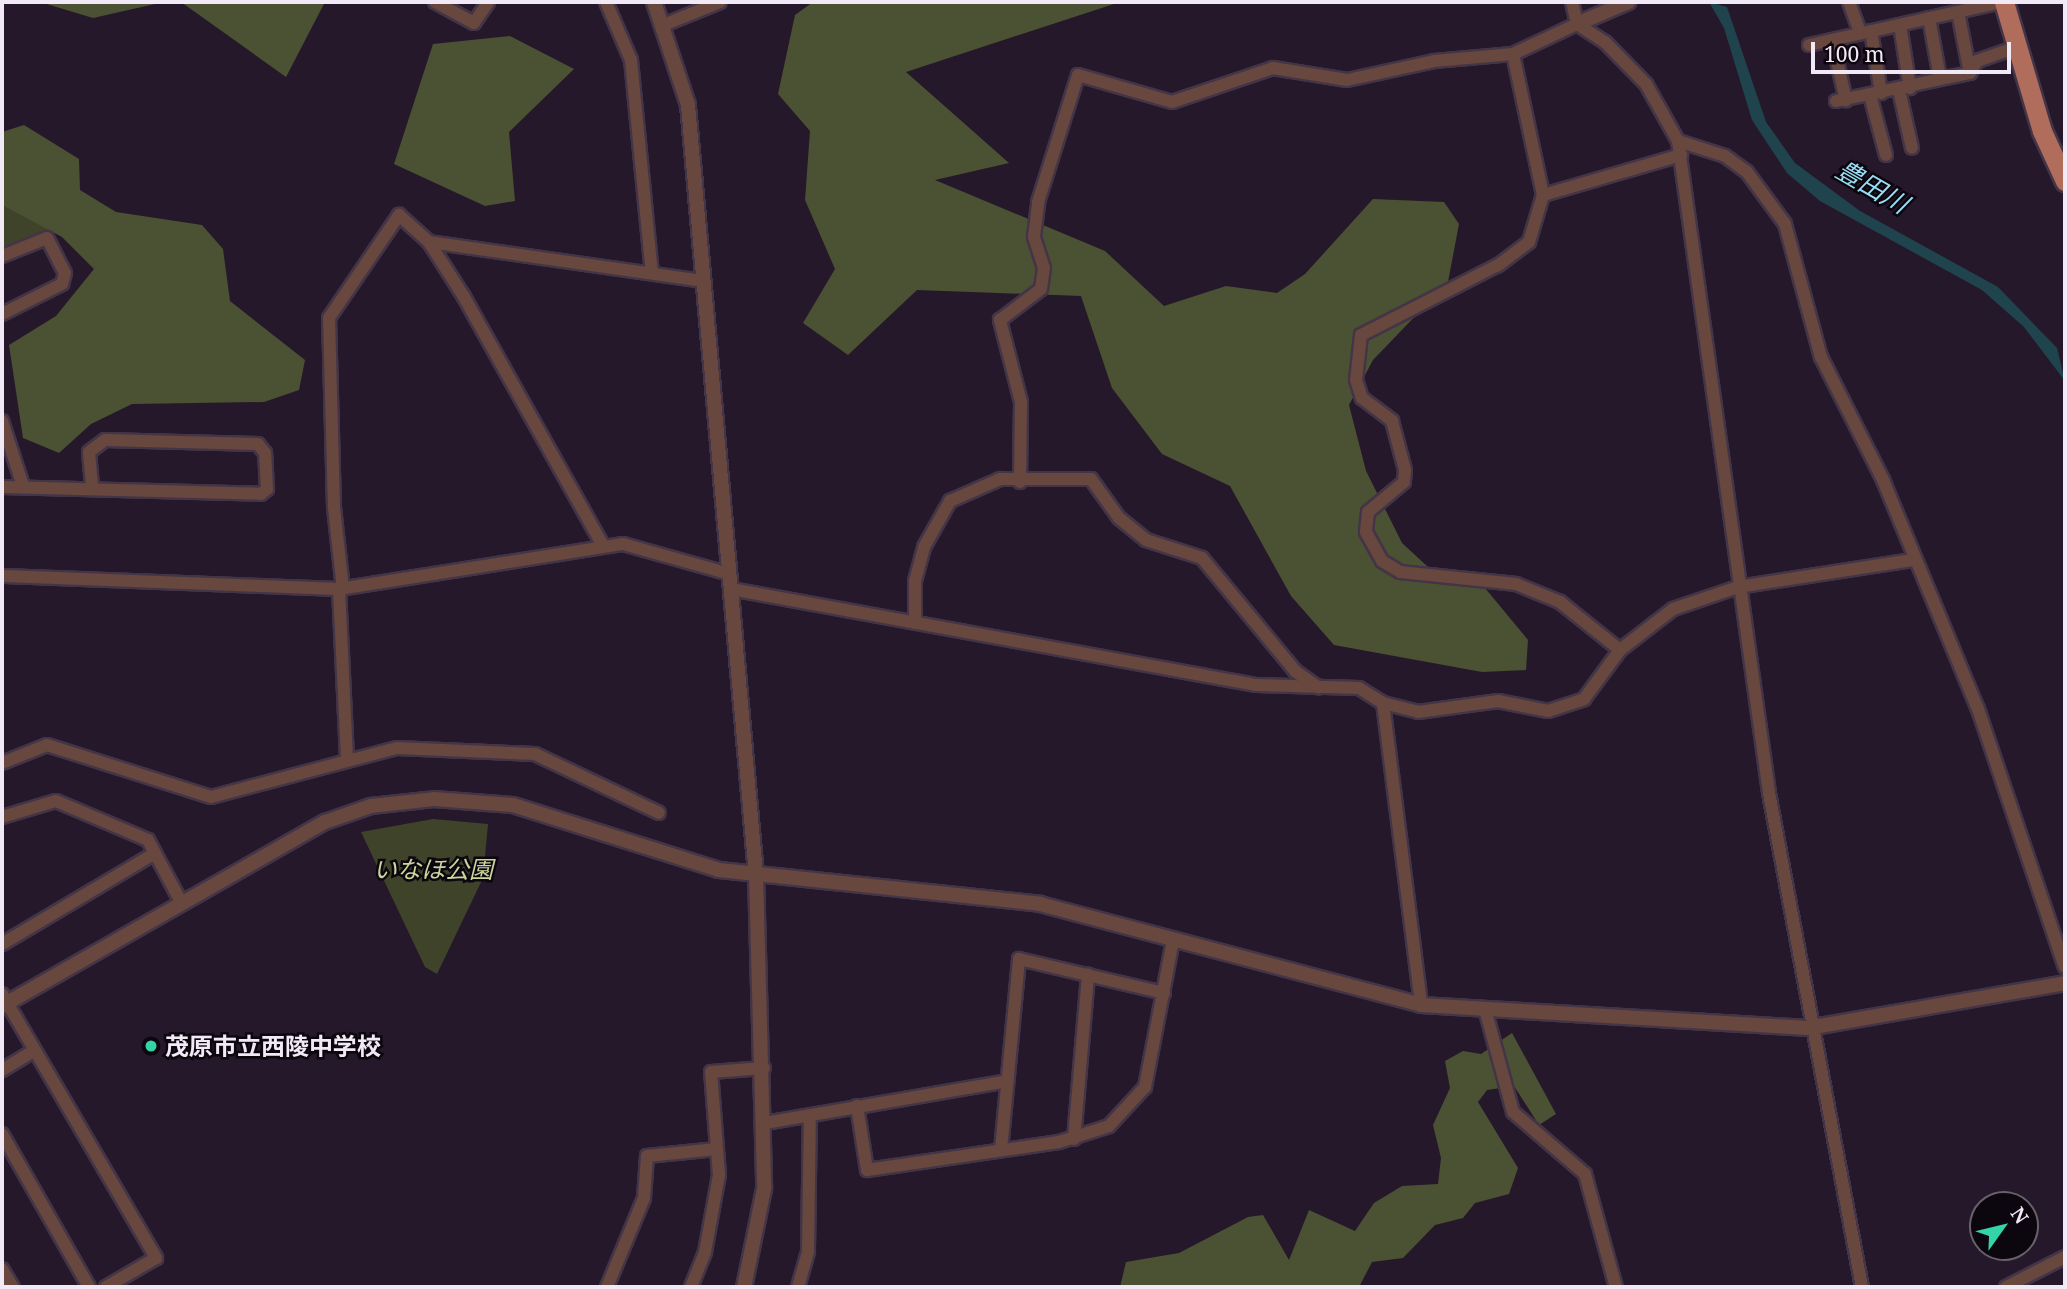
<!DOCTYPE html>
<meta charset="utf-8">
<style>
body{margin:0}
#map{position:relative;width:2067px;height:1289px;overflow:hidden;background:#26182b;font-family:"Noto Serif","Noto Sans JP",serif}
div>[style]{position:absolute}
.green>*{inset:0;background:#3e4329}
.forest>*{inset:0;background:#4b5133}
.water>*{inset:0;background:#1f444e}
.roads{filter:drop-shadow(2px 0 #433547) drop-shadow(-2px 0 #433547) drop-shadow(0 2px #433547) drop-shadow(0 -2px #433547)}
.minor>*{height:12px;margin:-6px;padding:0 6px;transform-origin:6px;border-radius:6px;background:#68473e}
.tertiary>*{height:14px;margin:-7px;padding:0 7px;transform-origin:7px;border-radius:7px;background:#68473e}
.primary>*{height:19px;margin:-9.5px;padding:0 9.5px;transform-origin:9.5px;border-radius:9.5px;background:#b16d5c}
.dots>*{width:19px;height:19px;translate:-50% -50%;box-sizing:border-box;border:4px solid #0c060e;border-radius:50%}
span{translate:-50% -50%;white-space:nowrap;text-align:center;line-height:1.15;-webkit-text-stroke:5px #0c060e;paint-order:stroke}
.park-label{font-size:24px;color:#cbd69d;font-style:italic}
.poi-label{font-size:24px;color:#f2e9f6;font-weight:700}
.left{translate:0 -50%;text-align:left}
.water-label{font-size:26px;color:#98def4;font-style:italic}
.frame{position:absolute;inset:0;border:4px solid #f2e9f6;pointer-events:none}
.north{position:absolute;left:1969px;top:1191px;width:70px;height:70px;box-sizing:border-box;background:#0c060e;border:2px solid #68616b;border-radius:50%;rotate:56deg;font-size:19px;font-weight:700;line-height:28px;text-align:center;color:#f2e9f6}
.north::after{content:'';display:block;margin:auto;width:24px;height:32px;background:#32d4a8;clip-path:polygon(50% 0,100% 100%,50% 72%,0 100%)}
.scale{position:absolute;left:1811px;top:42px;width:200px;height:32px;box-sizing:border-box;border:4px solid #f2e9f6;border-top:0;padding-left:9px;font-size:21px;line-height:24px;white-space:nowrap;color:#f2e9f6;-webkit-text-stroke:5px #0c060e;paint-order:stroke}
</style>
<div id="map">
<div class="green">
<div style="clip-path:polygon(2px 156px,50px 233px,2px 253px)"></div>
<div style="clip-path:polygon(433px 819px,488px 824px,483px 878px,437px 974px,425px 967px,361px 832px)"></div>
</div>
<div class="forest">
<div style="clip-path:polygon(40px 2px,164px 2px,93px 18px)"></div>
<div style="clip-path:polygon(181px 2px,325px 2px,286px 77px)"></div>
<div style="clip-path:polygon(813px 2px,1120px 2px,906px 72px,1009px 163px,935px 180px,1105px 251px,1164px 306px,1226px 286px,1277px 293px,1305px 274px,1373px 199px,1444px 202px,1459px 224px,1448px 282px,1373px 360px,1349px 405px,1366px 471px,1402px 543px,1428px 567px,1475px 576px,1528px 640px,1526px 670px,1482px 672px,1334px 645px,1291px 596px,1230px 486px,1162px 454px,1112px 388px,1081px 296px,917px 290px,848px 355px,803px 323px,835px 269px,805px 200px,810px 131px,778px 94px,795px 15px)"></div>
<div style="clip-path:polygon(510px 36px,574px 69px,509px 132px,515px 201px,485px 206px,394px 164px,433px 44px)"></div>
<div style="clip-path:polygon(24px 125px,79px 159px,80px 190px,116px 212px,202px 225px,223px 249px,230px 301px,305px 360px,299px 390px,264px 402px,132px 404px,91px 424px,59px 453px,23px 438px,9px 345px,56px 316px,94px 269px,62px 237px,2px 205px,2px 132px)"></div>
<div style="clip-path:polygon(1512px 1033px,1556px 1114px,1539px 1125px,1514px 1086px,1487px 1090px,1478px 1102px,1518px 1168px,1509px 1194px,1475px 1203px,1463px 1218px,1435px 1225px,1403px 1258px,1372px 1262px,1359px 1287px,1120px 1287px,1126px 1262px,1179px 1253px,1248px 1217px,1263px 1215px,1289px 1260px,1309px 1210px,1355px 1231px,1374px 1203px,1402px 1186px,1438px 1184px,1441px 1158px,1433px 1125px,1450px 1088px,1445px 1061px,1463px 1051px,1481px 1054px)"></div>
</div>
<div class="water">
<div style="clip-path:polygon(1709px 2px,1727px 7px,1766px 122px,1795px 163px,1860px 211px,1998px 287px,2057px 348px,2065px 381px,2024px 327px,1982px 290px,1820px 201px,1787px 173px,1752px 120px,1724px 28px)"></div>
</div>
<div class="roads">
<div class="minor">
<div style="left:435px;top:2px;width:44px;rotate:28.3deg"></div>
<div style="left:474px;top:23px;width:25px;rotate:-56deg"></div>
<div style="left:606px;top:2px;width:63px;rotate:66.7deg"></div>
<div style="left:631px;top:60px;width:214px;rotate:84.4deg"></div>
<div style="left:1572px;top:2px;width:23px;rotate:77deg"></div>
<div style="left:1577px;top:24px;width:33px;rotate:33deg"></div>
<div style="left:1605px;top:42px;width:59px;rotate:45.7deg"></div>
<div style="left:1646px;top:84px;width:65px;rotate:60.7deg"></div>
<div style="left:1678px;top:141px;width:658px;rotate:82.05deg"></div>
<div style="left:1769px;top:793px;width:503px;rotate:79.34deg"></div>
<div style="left:1849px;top:2px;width:33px;rotate:70deg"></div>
<div style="left:1958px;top:12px;width:62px;rotate:78.9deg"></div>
<div style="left:1929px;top:18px;width:61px;rotate:79.6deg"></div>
<div style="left:666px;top:24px;width:58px;rotate:-22.2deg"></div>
<div style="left:1900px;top:25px;width:64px;rotate:81deg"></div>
<div style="left:1871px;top:31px;width:63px;rotate:80.8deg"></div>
<div style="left:1832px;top:40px;width:62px;rotate:76.9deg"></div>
<div style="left:1809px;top:45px;width:198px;rotate:-12.6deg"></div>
<div style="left:1513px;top:54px;width:144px;rotate:78deg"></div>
<div style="left:1543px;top:195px;width:49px;rotate:106.6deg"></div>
<div style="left:1529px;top:242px;width:39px;rotate:143deg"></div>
<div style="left:1498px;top:265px;width:154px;rotate:152.9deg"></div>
<div style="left:1361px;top:335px;width:45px;rotate:96.3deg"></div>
<div style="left:1356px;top:380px;width:19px;rotate:72deg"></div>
<div style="left:1362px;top:398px;width:38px;rotate:37deg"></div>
<div style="left:1392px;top:421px;width:51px;rotate:75.1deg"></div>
<div style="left:1405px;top:470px;width:12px;rotate:95deg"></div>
<div style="left:1404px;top:482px;width:47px;rotate:140.2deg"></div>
<div style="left:1368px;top:512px;width:20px;rotate:96deg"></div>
<div style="left:1366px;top:532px;width:33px;rotate:61deg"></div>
<div style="left:1382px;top:561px;width:21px;rotate:31deg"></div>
<div style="left:1400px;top:572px;width:117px;rotate:5.9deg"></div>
<div style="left:1516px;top:584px;width:48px;rotate:22.2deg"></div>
<div style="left:1560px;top:602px;width:77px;rotate:38.7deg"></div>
<div style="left:1899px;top:90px;width:59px;rotate:77.4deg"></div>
<div style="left:1870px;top:95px;width:62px;rotate:75.1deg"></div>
<div style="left:1836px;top:101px;width:137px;rotate:-11.8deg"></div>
<div style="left:1970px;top:73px;width:14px;rotate:-60deg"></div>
<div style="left:1977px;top:61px;width:42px;rotate:-19.3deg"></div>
<div style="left:1678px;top:141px;width:49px;rotate:17.7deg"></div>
<div style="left:1725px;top:156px;width:27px;rotate:36deg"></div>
<div style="left:1747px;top:172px;width:64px;rotate:53.8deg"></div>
<div style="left:1785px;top:224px;width:138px;rotate:74.9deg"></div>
<div style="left:1821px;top:357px;width:138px;rotate:63.2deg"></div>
<div style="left:1883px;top:480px;width:248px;rotate:67.5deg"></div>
<div style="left:1978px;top:709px;width:272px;rotate:71.4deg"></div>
<div style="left:1543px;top:195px;width:144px;rotate:-16.2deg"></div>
<div style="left:429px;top:242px;width:277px;rotate:8.1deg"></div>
<div style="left:2px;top:256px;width:48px;rotate:-21.8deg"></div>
<div style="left:47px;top:238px;width:39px;rotate:63deg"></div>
<div style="left:65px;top:273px;width:11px;rotate:105deg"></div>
<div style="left:62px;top:284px;width:67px;rotate:153.4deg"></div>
<div style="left:2px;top:421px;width:68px;rotate:72.1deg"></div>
<div style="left:1020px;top:482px;width:80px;rotate:-89.3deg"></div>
<div style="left:1021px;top:402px;width:85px;rotate:-104.4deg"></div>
<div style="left:1000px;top:320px;width:51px;rotate:-37.1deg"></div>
<div style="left:1041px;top:289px;width:21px;rotate:-82deg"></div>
<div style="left:1044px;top:268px;width:33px;rotate:-108deg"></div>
<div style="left:1034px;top:237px;width:35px;rotate:-83deg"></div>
<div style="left:1038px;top:202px;width:133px;rotate:-72.5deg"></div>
<div style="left:1078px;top:75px;width:98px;rotate:16deg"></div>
<div style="left:1172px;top:102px;width:107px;rotate:-18.6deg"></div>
<div style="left:1273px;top:68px;width:75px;rotate:9.2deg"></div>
<div style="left:1347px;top:80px;width:89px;rotate:-12.3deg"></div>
<div style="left:1434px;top:61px;width:79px;rotate:-5.1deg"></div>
<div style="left:1513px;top:54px;width:71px;rotate:-25.1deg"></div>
<div style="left:2px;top:487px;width:259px;rotate:1.5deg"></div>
<div style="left:261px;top:494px;width:8px;rotate:-40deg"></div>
<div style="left:267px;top:489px;width:36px;rotate:-93deg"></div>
<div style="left:265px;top:453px;width:11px;rotate:-128deg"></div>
<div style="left:258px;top:444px;width:153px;rotate:-178.5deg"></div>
<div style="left:105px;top:440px;width:20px;rotate:143deg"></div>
<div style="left:89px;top:452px;width:36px;rotate:85deg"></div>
<div style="left:2px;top:576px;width:337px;rotate:2.2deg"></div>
<div style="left:339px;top:589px;width:288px;rotate:-9deg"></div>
<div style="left:623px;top:544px;width:111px;rotate:15.7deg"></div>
<div style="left:339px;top:589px;width:172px;rotate:87.3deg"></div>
<div style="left:343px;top:589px;width:81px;rotate:-96.3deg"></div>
<div style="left:334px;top:508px;width:190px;rotate:-91.5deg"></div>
<div style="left:329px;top:318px;width:125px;rotate:-55.8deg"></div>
<div style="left:399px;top:215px;width:40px;rotate:42deg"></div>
<div style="left:429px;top:242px;width:65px;rotate:57.5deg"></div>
<div style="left:464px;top:297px;width:283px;rotate:60.8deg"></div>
<div style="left:731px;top:589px;width:534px;rotate:10.36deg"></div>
<div style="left:1256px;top:685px;width:103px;rotate:1.7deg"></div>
<div style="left:1359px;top:688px;width:28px;rotate:32deg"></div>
<div style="left:1383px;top:703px;width:36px;rotate:14deg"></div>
<div style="left:1418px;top:712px;width:81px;rotate:-7.8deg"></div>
<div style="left:1498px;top:701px;width:51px;rotate:11.3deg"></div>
<div style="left:1548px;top:711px;width:38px;rotate:-18deg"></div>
<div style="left:1584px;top:699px;width:61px;rotate:-53.7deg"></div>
<div style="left:1620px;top:650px;width:67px;rotate:-37.7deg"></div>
<div style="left:1673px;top:609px;width:69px;rotate:-18.7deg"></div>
<div style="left:1738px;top:587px;width:177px;rotate:-8.8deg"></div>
<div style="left:915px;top:623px;width:42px;rotate:-90deg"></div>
<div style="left:915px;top:581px;width:35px;rotate:-75deg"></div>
<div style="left:924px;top:547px;width:53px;rotate:-60.5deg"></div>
<div style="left:950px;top:501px;width:55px;rotate:-23.7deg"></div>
<div style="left:1000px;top:479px;width:91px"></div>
<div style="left:1091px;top:479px;width:48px;rotate:54.3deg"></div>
<div style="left:1119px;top:518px;width:35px;rotate:39deg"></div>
<div style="left:1146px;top:540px;width:59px;rotate:17.8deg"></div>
<div style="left:1202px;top:558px;width:146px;rotate:50.5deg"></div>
<div style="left:1295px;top:671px;width:29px;rotate:35deg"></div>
<div style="left:1383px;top:703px;width:304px;rotate:82.8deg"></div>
<div style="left:2px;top:763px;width:48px;rotate:-21.8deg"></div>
<div style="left:47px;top:745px;width:172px;rotate:17.6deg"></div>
<div style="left:211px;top:797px;width:192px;rotate:-14.8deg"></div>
<div style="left:397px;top:748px;width:138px;rotate:2.5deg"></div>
<div style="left:535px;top:754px;width:137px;rotate:25.4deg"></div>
<div style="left:2px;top:817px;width:56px;rotate:-16.5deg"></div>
<div style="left:56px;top:801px;width:100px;rotate:23deg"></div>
<div style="left:148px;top:840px;width:70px;rotate:62deg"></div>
<div style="left:2px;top:944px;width:178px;rotate:-30.7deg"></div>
<div style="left:2px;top:994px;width:306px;rotate:59.7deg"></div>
<div style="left:156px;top:1258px;width:58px;rotate:149.9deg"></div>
<div style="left:1485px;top:1009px;width:107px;rotate:74.8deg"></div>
<div style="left:1513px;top:1112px;width:95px;rotate:40.7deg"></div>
<div style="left:1585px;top:1174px;width:117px;rotate:74.7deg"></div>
<div style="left:2px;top:1070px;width:37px;rotate:-31deg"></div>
<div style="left:857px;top:1106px;width:65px;rotate:81.1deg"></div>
<div style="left:867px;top:1170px;width:194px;rotate:-8.3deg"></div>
<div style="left:1059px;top:1142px;width:52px;rotate:-17.7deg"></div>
<div style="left:1109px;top:1126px;width:53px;rotate:-47.3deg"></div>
<div style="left:1145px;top:1087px;width:150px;rotate:-79.2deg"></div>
<div style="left:765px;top:1123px;width:246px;rotate:-9.8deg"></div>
<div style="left:2px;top:1134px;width:176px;rotate:60.4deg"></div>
<div style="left:1074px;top:1139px;width:165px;rotate:-85.1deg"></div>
<div style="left:1001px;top:1150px;width:192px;rotate:-84.6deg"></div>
<div style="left:1019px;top:959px;width:149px;rotate:13.2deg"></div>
<div style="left:2px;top:1269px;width:21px;rotate:59deg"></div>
<div style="left:607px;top:1287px;width:96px;rotate:-67.4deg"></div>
<div style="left:644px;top:1198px;width:42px;rotate:-85.9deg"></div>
<div style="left:647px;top:1156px;width:70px;rotate:-5.7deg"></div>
<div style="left:691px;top:1287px;width:38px;rotate:-68deg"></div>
<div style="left:705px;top:1252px;width:78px;rotate:-79.7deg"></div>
<div style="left:719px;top:1175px;width:103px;rotate:-94.4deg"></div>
<div style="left:711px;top:1072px;width:53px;rotate:-4.3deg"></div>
<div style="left:798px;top:1287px;width:37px;rotate:-74deg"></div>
<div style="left:808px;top:1251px;width:136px;rotate:-89.2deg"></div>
<div style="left:2006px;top:1287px;width:66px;rotate:-27deg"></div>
</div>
<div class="tertiary">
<div style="left:654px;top:2px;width:108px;rotate:71.7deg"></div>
<div style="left:688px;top:105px;width:772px;rotate:84.95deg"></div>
<div style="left:756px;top:874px;width:315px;rotate:88.5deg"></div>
<div style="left:764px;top:1189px;width:100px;rotate:101.5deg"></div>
<div style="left:1577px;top:24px;width:56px;rotate:-23.3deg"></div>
<div style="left:2px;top:1006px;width:372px;rotate:-29.7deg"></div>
<div style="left:325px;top:822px;width:49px;rotate:-19.2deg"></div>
<div style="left:371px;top:806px;width:63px;rotate:-6.3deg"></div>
<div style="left:434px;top:799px;width:79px;rotate:4.3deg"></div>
<div style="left:513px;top:805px;width:216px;rotate:17.5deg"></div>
<div style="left:719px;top:870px;width:323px;rotate:6deg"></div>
<div style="left:1040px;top:904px;width:394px;rotate:14.8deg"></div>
<div style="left:1421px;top:1005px;width:388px;rotate:3.4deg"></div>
<div style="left:1808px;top:1028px;width:261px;rotate:-9.9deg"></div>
</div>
<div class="primary">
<div style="left:2004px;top:2px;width:134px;rotate:73.6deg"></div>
<div style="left:2042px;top:131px;width:55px;rotate:65.3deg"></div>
</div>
</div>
<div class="dots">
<div style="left:151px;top:1046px;background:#32d4a8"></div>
</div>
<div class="park-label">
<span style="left:433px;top:869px">いなほ公園</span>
</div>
<div class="poi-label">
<span class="left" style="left:165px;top:1046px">茂原市立西陵中学校</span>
</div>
<div class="water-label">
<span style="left:1872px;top:187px;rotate:30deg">豊田川</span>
</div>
<div class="frame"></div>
<div class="north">N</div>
<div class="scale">100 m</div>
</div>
